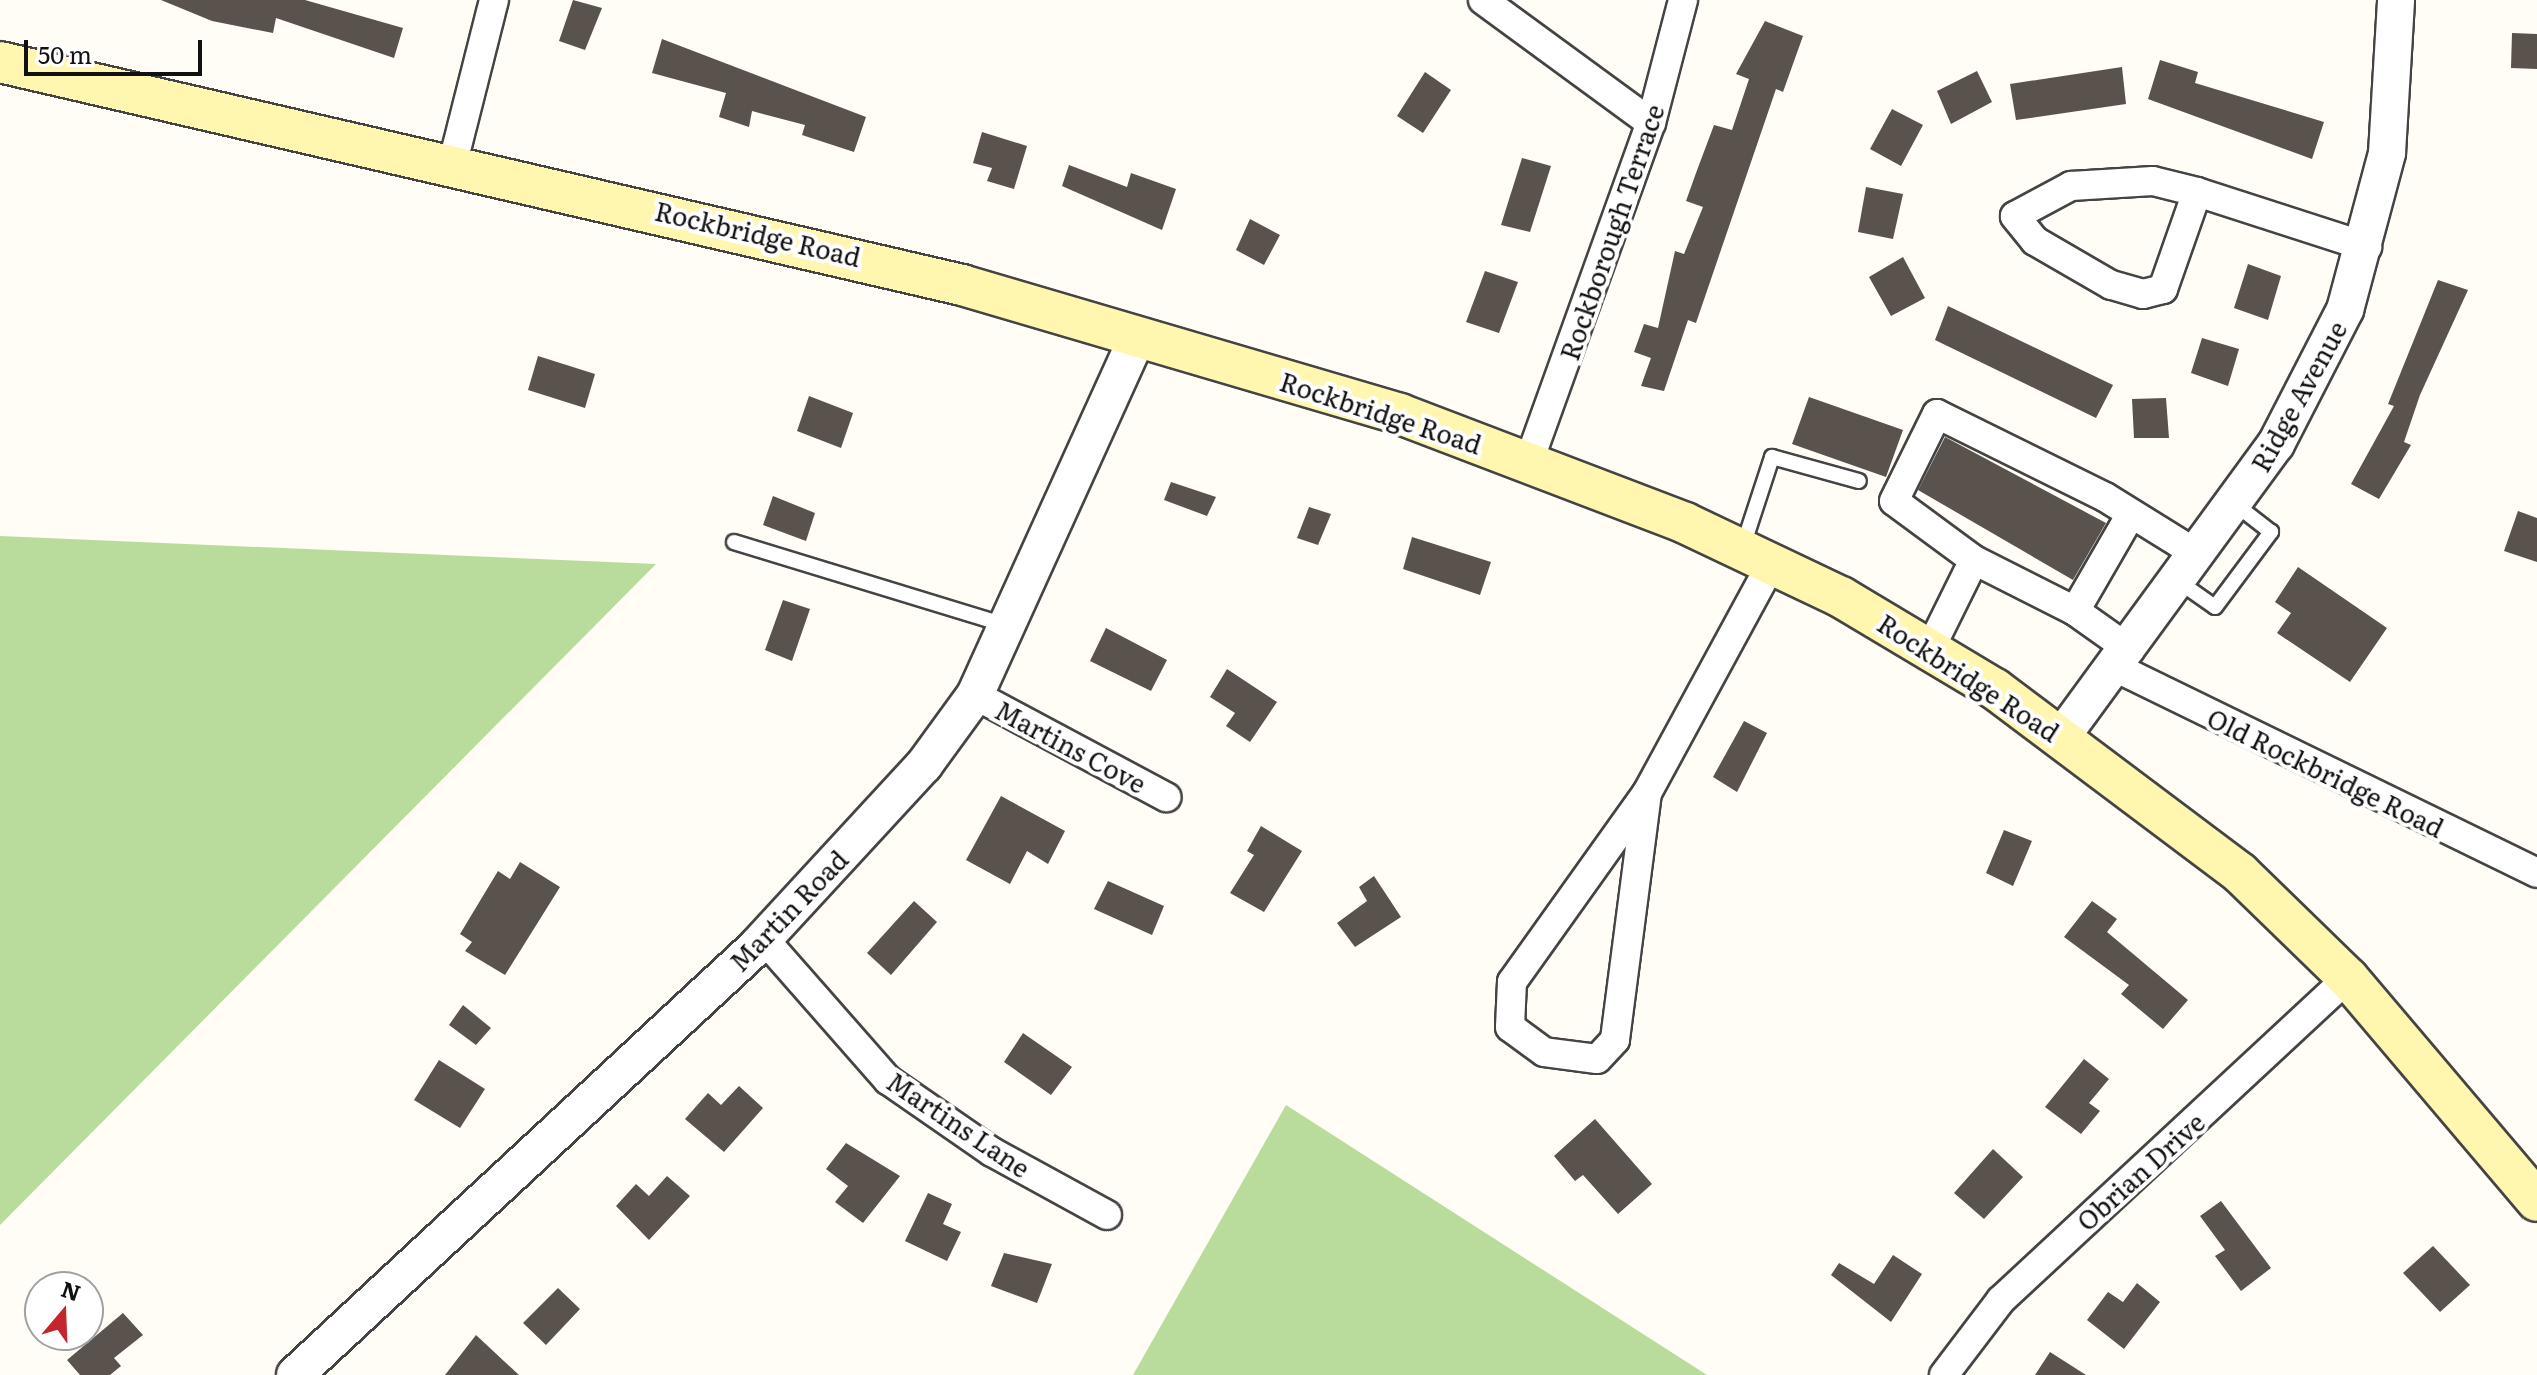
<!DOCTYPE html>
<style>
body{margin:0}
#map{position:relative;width:2537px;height:1375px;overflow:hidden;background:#fffdf5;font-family:Literata,serif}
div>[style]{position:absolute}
.forest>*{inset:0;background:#b9dc9c}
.building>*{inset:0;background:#5a524d}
.roads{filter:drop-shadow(2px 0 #444) drop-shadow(-2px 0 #444) drop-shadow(0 2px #444) drop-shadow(0 -2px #444)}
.service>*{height:14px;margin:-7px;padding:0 7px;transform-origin:7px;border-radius:7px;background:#fff}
.minor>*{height:28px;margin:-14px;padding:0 14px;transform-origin:14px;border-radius:14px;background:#fff}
.tertiary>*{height:36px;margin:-18px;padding:0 18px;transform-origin:18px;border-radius:18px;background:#fff}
.secondary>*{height:40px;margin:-20px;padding:0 20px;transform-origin:20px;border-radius:20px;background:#fff6b0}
span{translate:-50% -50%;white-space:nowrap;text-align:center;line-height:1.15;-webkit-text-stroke:8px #fff;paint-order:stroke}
.street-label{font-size:26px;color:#111}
.north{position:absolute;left:24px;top:1271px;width:80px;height:80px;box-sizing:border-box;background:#fff;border:2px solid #a0a0a0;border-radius:50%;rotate:19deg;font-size:22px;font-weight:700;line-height:32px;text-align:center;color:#111}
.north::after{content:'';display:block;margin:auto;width:28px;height:36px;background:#c4262e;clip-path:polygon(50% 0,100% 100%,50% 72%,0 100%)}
.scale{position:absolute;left:24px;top:40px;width:178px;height:36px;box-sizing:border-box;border:4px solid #111;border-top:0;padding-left:10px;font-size:24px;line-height:28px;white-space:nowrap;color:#111;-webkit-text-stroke:6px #fff;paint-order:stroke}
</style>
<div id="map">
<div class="forest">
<div style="clip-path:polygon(0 536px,656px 564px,0 1225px)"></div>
<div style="clip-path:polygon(1286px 1105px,1707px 1375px,1133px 1375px)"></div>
</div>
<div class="building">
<div style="clip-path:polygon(161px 0,305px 0,403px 28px,394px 58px,276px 18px,273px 33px,212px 21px)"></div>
<div style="clip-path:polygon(573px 0,602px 8px,585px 50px,559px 41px)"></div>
<div style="clip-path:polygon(1765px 21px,1803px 36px,1783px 92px,1776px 89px,1696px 323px,1688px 320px,1664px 391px,1641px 386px,1651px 358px,1634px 352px,1644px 324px,1658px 328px,1675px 251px,1684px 254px,1703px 207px,1686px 201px,1696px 173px,1714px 125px,1732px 130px,1749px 79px,1736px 74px)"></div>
<div style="clip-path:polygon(2512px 33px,2537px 34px,2537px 69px,2511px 68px)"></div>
<div style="clip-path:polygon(662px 39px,866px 117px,854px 152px,802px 135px,805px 125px,752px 111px,749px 127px,719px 117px,726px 93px,652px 73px)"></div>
<div style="clip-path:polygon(2160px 60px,2198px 72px,2195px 83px,2324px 122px,2312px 159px,2148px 99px)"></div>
<div style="clip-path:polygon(2122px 67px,2126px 104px,2016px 120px,2010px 84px)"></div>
<div style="clip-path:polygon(1977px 71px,1992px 102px,1951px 124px,1937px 91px)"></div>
<div style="clip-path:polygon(1425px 72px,1451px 90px,1423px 133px,1397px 116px)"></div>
<div style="clip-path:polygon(1892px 109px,1923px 125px,1901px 166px,1870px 149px)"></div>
<div style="clip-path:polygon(982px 132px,1027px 146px,1014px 189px,987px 181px,992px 168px,973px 163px)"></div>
<div style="clip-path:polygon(1522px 158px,1551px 166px,1530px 232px,1501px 225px)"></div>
<div style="clip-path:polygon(1069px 165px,1127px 187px,1131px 173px,1176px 189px,1162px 230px,1062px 186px)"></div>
<div style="clip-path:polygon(1866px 187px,1903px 194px,1893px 239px,1858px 232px)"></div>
<div style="clip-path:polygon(1250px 219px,1280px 235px,1264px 265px,1236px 250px)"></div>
<div style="clip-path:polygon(1903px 257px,1925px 298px,1891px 316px,1869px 277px)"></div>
<div style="clip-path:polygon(2248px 264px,2281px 276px,2268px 320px,2234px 308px)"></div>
<div style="clip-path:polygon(1485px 271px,1518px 282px,1499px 333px,1466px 322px)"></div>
<div style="clip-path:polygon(2438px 280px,2468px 290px,2420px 395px,2404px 442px,2411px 445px,2379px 499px,2351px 484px,2394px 406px,2388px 404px)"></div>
<div style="clip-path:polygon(1948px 306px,2113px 385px,2096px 418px,1935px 340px)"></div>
<div style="clip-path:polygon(2202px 338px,2239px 349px,2228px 386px,2191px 373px)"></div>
<div style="clip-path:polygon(538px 356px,595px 374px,585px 408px,528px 390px)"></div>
<div style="clip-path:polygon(809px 396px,853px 413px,841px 448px,797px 431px)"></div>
<div style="clip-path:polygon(1809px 397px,1903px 430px,1886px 477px,1792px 444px)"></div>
<div style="clip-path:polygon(2166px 398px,2169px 438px,2134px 438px,2132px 399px)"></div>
<div style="clip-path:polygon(1945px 437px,2106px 523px,2073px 580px,1918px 490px)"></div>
<div style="clip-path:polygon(1171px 482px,1216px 497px,1207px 516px,1164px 500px)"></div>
<div style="clip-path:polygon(773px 496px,815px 513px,806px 541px,763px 525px)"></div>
<div style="clip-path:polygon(1309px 507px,1331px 514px,1318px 545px,1297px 538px)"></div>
<div style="clip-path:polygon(2518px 511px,2537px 518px,2537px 562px,2504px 551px)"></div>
<div style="clip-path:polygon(1412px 537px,1491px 562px,1480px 595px,1403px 569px)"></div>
<div style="clip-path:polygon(2298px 567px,2387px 628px,2350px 682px,2277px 633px,2291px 613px,2275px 602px)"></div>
<div style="clip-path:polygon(783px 600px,810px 609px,792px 661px,765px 650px)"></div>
<div style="clip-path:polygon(1106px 628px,1167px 660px,1151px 691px,1090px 661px)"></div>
<div style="clip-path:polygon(1227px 669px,1277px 702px,1250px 742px,1226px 726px,1235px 713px,1210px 697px)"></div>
<div style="clip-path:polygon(1744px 721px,1767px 733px,1737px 792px,1713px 777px)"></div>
<div style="clip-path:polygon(1001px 796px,1065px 831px,1048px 864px,1027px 851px,1010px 884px,966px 860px)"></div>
<div style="clip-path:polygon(1261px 826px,1302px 851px,1264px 912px,1230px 893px,1254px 855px,1247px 851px)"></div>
<div style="clip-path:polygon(2004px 830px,2032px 841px,2013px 886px,1986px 873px)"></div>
<div style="clip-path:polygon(520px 862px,560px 887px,505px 975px,465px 951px,472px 942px,460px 934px,498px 871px,510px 879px)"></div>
<div style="clip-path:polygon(1374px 876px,1401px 917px,1355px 947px,1337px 923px,1367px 901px,1359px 887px)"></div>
<div style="clip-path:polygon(1108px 881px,1164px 906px,1152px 935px,1094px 909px)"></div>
<div style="clip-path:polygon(914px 901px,937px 922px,891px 975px,867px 953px)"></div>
<div style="clip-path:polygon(2092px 901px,2117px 919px,2107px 932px,2188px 1000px,2163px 1029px,2121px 994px,2129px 985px,2064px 937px)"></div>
<div style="clip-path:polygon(463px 1005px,491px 1028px,476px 1045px,449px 1025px)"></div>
<div style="clip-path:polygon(1023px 1033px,1072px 1067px,1051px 1095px,1004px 1062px)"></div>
<div style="clip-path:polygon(2084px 1059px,2109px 1079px,2089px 1103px,2100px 1111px,2081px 1134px,2045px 1107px)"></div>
<div style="clip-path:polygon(439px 1060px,485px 1089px,460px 1128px,414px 1100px)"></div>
<div style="clip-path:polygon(739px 1086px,763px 1108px,724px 1152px,685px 1119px,708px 1093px,721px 1105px)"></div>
<div style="clip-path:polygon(1595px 1119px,1652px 1184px,1618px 1214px,1583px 1175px,1575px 1181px,1554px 1156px)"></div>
<div style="clip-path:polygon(846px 1143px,900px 1176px,863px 1223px,835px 1202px,848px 1186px,826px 1169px)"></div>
<div style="clip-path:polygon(1993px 1149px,2023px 1177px,1984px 1219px,1954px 1193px)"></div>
<div style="clip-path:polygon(667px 1176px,690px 1196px,649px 1240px,616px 1206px,636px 1184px,649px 1196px)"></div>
<div style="clip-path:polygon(928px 1193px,952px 1204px,943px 1224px,961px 1232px,947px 1261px,905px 1241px)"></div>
<div style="clip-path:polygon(2221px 1201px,2271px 1268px,2241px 1291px,2215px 1256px,2225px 1250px,2200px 1216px)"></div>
<div style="clip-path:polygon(2433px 1246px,2470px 1285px,2440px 1312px,2403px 1273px)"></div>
<div style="clip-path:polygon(1004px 1253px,1052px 1264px,1037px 1303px,991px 1286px)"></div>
<div style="clip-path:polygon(1893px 1255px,1922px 1274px,1891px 1322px,1831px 1275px,1839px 1263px,1874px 1284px)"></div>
<div style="clip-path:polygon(2137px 1283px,2160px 1302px,2124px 1349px,2087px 1320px,2108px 1292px,2123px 1302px)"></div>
<div style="clip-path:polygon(558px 1288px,580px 1309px,546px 1345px,523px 1323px)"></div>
<div style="clip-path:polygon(123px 1313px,143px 1335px,114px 1358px,121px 1366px,110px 1375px,80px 1375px,67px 1360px)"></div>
<div style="clip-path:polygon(476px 1335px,519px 1375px,445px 1375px)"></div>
<div style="clip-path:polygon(2050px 1352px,2086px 1375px,2035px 1375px)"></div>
</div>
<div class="roads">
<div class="service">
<div style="left:734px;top:542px;width:284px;rotate:17deg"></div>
<div style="left:1742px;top:549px;width:97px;rotate:-71.9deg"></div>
<div style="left:1772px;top:457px;width:90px;rotate:15.4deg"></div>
<div style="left:2178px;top:581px;width:45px;rotate:35.1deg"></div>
<div style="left:2215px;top:607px;width:94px;rotate:-53.3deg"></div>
<div style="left:2271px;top:532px;width:46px;rotate:-142.1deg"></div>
</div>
<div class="minor">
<div style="left:1483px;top:0;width:208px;rotate:36.2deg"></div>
<div style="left:453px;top:162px;width:167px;rotate:-75.8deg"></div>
<div style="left:2153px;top:181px;width:45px;rotate:14deg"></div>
<div style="left:2197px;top:192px;width:103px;rotate:109.3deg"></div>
<div style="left:2163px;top:289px;width:21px;rotate:166deg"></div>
<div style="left:2143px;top:294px;width:33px;rotate:-164deg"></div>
<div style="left:2111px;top:285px;width:88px;rotate:-149.9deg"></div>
<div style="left:2035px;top:241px;width:32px;rotate:-129deg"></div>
<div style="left:2015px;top:216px;width:64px;rotate:-28.2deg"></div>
<div style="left:2071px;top:186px;width:82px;rotate:-3.5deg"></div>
<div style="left:2197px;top:192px;width:179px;rotate:17.9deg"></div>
<div style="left:1529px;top:461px;width:359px;rotate:-70.2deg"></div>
<div style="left:1651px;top:123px;width:127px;rotate:-75.4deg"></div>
<div style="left:2075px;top:611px;width:113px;rotate:-153.2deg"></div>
<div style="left:1974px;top:560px;width:99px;rotate:-143.6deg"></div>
<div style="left:1894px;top:501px;width:97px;rotate:-63.7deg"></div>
<div style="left:1937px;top:414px;width:187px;rotate:26.3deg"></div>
<div style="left:2105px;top:497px;width:108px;rotate:31.8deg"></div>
<div style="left:1930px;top:649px;width:99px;rotate:-63.7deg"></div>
<div style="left:2130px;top:650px;width:67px;rotate:-144.7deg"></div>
<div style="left:2075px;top:611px;width:112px;rotate:-60deg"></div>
<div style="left:2117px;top:668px;width:467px;rotate:26deg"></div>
<div style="left:975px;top:695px;width:217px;rotate:28.1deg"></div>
<div style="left:1647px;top:793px;width:249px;rotate:97.4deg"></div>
<div style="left:1615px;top:1040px;width:26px;rotate:133deg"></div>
<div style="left:1597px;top:1059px;width:53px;rotate:-172.5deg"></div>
<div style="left:1544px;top:1052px;width:42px;rotate:-143.7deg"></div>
<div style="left:1510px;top:1027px;width:45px;rotate:-87.5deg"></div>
<div style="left:1512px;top:982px;width:232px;rotate:-54.5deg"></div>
<div style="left:1647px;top:793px;width:262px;rotate:-61.5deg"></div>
<div style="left:764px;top:939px;width:188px;rotate:48.7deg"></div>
<div style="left:888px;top:1080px;width:126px;rotate:34.7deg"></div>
<div style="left:992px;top:1152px;width:131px;rotate:28.7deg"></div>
<div style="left:1944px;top:1375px;width:94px;rotate:-52.8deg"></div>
<div style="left:2001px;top:1300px;width:473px;rotate:-42.9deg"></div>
</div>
<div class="tertiary">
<div style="left:2062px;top:736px;width:362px;rotate:-53.8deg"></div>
<div style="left:2276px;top:444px;width:151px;rotate:-62.8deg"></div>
<div style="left:2345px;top:310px;width:163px;rotate:-75deg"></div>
<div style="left:2387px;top:153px;width:153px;rotate:-86.6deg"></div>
<div style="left:295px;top:1375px;width:629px;rotate:-42.87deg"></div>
<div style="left:756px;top:947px;width:248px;rotate:-47.3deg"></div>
<div style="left:924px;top:765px;width:87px;rotate:-53.9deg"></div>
<div style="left:975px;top:695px;width:392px;rotate:-65.6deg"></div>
</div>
<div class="secondary">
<div style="left:0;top:62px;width:988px;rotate:13.05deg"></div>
<div style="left:962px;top:285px;width:457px;rotate:16.4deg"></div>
<div style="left:1400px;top:414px;width:305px;rotate:20.9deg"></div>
<div style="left:1685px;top:523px;width:173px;rotate:25.4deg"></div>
<div style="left:1841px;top:597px;width:179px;rotate:30.9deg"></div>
<div style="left:1995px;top:689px;width:306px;rotate:36.9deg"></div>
<div style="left:2240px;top:873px;width:151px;rotate:44.2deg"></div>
<div style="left:2348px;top:978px;width:292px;rotate:49.7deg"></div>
</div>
</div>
<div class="street-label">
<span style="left:1611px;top:232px;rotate:-71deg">Rockborough Terrace</span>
<span style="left:758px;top:233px;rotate:13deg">Rockbridge Road</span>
<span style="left:2298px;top:396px;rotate:-61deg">Ridge Avenue</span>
<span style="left:1381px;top:412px;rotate:18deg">Rockbridge Road</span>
<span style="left:1969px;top:677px;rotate:33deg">Rockbridge Road</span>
<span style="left:1071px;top:746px;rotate:28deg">Martins Cove</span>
<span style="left:2326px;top:772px;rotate:26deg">Old Rockbridge Road</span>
<span style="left:788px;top:910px;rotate:-46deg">Martin Road</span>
<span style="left:959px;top:1124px;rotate:34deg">Martins Lane</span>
<span style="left:2140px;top:1171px;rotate:-42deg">Obrian Drive</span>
</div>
<div class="north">N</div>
<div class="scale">50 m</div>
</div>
